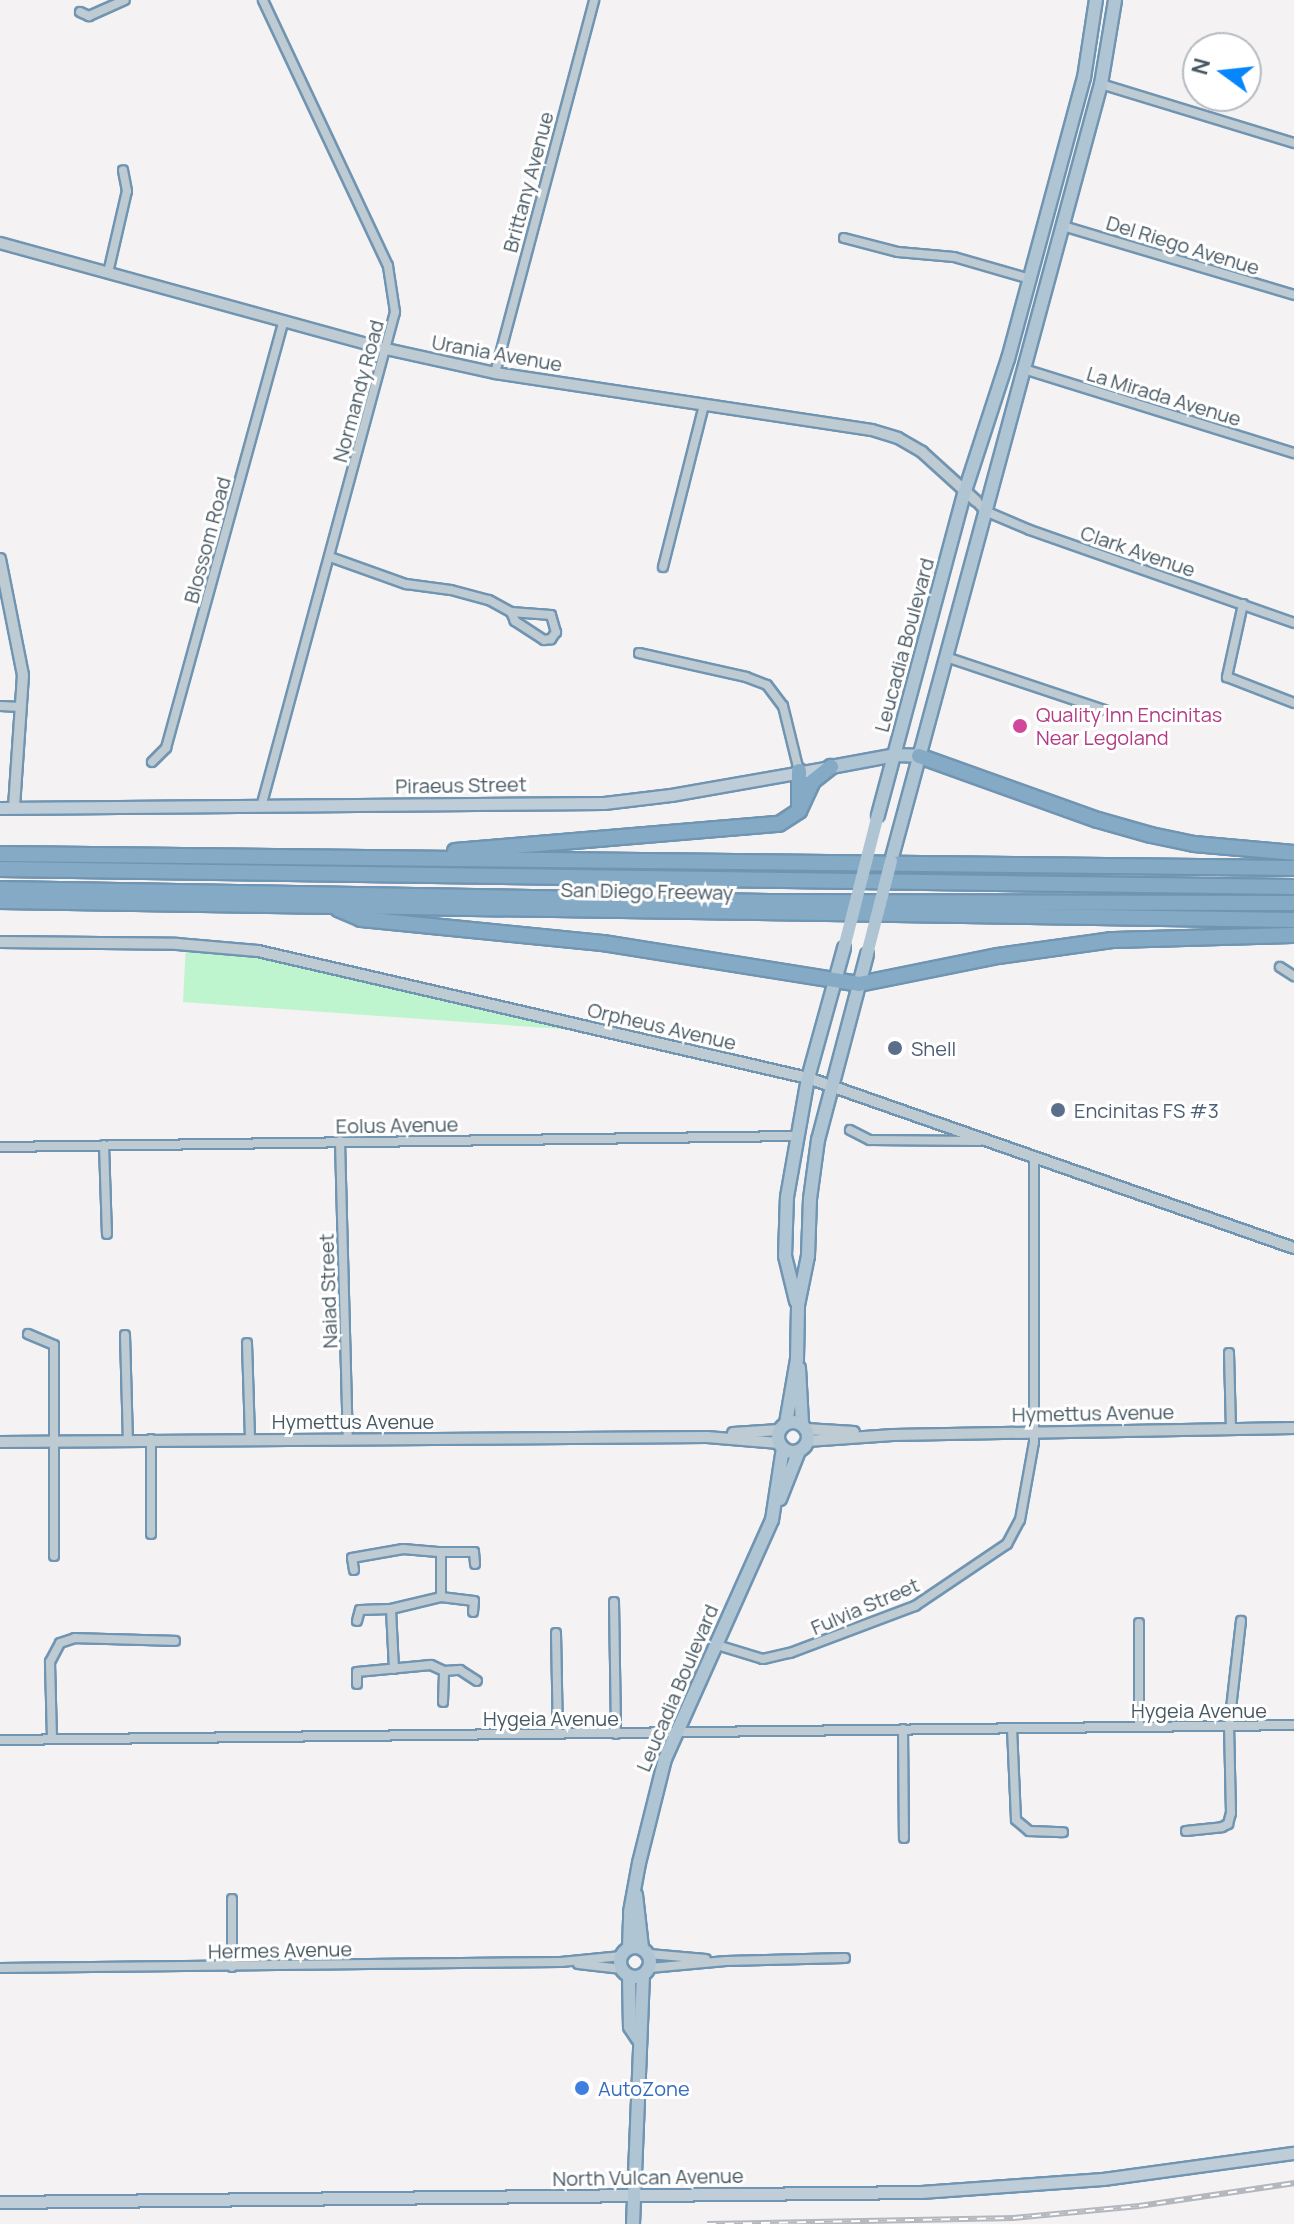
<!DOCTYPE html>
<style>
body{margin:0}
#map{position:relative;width:1294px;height:2224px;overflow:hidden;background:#f5f2f3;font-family:Manrope,sans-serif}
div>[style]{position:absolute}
.green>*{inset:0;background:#bef5cf}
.roads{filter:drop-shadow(2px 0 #7095b2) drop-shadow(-2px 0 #7095b2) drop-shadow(0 2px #7095b2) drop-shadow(0 -2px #7095b2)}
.minor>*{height:8px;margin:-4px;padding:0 4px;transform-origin:4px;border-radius:4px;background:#bfcbd3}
.tertiary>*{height:10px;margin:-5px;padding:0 5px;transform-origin:5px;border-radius:5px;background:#bfcbd3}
.secondary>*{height:11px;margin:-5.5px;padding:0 5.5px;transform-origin:5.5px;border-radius:5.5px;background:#bfcdd8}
.primary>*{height:12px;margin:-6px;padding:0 6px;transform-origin:6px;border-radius:6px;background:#b0c5d4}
.primary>.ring{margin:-6px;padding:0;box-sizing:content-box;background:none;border:12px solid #b0c5d4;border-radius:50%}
.motorway>*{height:14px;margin:-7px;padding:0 7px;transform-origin:7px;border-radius:7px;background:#85aac6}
.rail>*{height:6px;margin-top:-3px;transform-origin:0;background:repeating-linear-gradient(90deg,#fff 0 9px,#b4b8be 0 18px);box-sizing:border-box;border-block:2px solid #b4b8be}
.primary-bridge>*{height:12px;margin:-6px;padding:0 6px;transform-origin:6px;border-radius:6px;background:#b0c5d4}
.dots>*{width:22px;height:22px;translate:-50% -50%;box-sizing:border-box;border:4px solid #fff;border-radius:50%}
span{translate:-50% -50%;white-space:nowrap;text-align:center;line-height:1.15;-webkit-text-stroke:6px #fff;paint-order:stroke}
.street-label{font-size:20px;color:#475863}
.hotel-label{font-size:20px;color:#b23c85}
.left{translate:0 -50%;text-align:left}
.service-label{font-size:20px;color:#4e5e75}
.shop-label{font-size:20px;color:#366cbe}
.north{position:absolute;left:1182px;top:32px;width:80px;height:80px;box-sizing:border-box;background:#fff;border:2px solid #b5bcc1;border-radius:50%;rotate:285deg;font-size:22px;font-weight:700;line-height:32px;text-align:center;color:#475863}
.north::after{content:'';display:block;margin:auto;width:28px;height:36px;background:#0586fc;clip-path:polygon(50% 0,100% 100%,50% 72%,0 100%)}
</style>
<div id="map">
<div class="green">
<div style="clip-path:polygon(203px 942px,618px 1033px,183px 1002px,186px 943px)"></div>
</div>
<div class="roads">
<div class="minor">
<div style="left:80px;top:12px;width:10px;rotate:24deg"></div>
<div style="left:89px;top:16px;width:39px;rotate:-24deg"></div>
<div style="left:1101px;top:84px;width:202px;rotate:17deg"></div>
<div style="left:1063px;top:226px;width:241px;rotate:16.6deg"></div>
<div style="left:844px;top:238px;width:56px;rotate:14.5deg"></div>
<div style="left:898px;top:252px;width:56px;rotate:5.1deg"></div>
<div style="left:954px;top:257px;width:79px;rotate:16.1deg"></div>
<div style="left:108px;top:273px;width:84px;rotate:-77deg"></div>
<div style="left:127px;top:191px;width:21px;rotate:-101deg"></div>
<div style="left:1024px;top:369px;width:283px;rotate:17.3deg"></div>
<div style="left:495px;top:373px;width:386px;rotate:-75.1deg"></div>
<div style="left:976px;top:501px;width:13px;rotate:48deg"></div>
<div style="left:985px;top:511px;width:49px;rotate:22.9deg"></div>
<div style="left:1030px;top:530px;width:280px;rotate:19.4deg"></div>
<div style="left:330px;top:557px;width:81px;rotate:19.6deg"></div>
<div style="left:406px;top:584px;width:45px;rotate:7.6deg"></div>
<div style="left:451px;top:590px;width:39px;rotate:15deg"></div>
<div style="left:489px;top:600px;width:25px;rotate:29deg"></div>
<div style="left:511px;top:612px;width:40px;rotate:4.3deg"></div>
<div style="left:551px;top:615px;width:18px;rotate:74deg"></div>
<div style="left:556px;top:632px;width:9px;rotate:126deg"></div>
<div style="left:551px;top:639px;width:7px;rotate:172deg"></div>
<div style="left:544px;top:640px;width:35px;rotate:-147deg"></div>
<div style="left:515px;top:621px;width:10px;rotate:-114deg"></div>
<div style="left:663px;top:567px;width:167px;rotate:-75.8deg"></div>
<div style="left:1243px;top:604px;width:75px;rotate:102.4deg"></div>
<div style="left:1227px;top:677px;width:72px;rotate:21.2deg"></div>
<div style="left:639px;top:653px;width:110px;rotate:12.6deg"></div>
<div style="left:746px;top:677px;width:22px;rotate:21deg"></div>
<div style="left:767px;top:685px;width:26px;rotate:53deg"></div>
<div style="left:783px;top:706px;width:67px;rotate:76.2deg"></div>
<div style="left:946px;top:657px;width:167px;rotate:18.5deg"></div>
<div style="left:0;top:706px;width:21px;rotate:3deg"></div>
<div style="left:152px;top:762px;width:20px;rotate:-45deg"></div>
<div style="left:166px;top:748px;width:443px;rotate:-74.6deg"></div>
<div style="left:261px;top:807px;width:513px;rotate:-74.85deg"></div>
<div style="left:395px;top:312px;width:47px;rotate:-98.7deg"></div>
<div style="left:388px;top:266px;width:294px;rotate:-115.2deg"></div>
<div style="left:1280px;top:967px;width:17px;rotate:33deg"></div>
<div style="left:850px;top:1130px;width:22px;rotate:27deg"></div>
<div style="left:870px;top:1140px;width:110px;rotate:0.5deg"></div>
<div style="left:340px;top:1141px;width:298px;rotate:88.5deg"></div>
<div style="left:104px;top:1145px;width:89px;rotate:88.1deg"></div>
<div style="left:0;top:1147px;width:795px;rotate:-0.79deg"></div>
<div style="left:28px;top:1334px;width:28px;rotate:23deg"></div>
<div style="left:54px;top:1345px;width:211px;rotate:90deg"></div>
<div style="left:125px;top:1335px;width:105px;rotate:88.4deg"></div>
<div style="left:247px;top:1343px;width:96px;rotate:88.2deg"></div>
<div style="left:1229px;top:1353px;width:76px;rotate:88.5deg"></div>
<div style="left:151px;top:1534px;width:95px;rotate:-90deg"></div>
<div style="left:354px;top:1570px;width:12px;rotate:-99deg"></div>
<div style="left:352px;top:1558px;width:52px;rotate:-10deg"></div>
<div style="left:403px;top:1549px;width:38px;rotate:5deg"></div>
<div style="left:441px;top:1597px;width:33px;rotate:7deg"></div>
<div style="left:474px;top:1601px;width:11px;rotate:95deg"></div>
<div style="left:614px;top:1602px;width:132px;rotate:89.1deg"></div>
<div style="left:357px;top:1621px;width:11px;rotate:-75deg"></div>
<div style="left:360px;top:1610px;width:31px;rotate:-2deg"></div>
<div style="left:556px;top:1633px;width:101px;rotate:88.9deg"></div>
<div style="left:717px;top:1645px;width:48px;rotate:16.9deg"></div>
<div style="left:763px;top:1659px;width:28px;rotate:-13deg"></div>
<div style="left:790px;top:1653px;width:134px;rotate:-20.6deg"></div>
<div style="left:915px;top:1606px;width:111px;rotate:-34deg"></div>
<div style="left:1007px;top:1544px;width:27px;rotate:-62deg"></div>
<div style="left:1020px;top:1520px;width:79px;rotate:-79.8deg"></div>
<div style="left:1034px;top:1442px;width:285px;rotate:-90deg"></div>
<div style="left:394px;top:1669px;width:60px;rotate:-92.9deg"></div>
<div style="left:391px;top:1609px;width:51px;rotate:-13.5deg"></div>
<div style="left:441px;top:1597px;width:45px;rotate:-90deg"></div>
<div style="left:441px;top:1552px;width:33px"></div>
<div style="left:474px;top:1552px;width:12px;rotate:85deg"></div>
<div style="left:357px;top:1684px;width:12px;rotate:-90deg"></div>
<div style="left:357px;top:1672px;width:74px;rotate:-5.4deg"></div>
<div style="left:431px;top:1665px;width:14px;rotate:25deg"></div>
<div style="left:443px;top:1702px;width:31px;rotate:-88deg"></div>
<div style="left:444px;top:1671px;width:16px;rotate:-4deg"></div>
<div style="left:460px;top:1670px;width:20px;rotate:33deg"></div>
<div style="left:1139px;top:1727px;width:104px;rotate:-90deg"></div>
<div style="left:1012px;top:1728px;width:92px;rotate:87.5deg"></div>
<div style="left:1016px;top:1820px;width:17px;rotate:40deg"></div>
<div style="left:1029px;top:1831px;width:34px;rotate:2deg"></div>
<div style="left:903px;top:1729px;width:109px;rotate:89.5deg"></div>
<div style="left:52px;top:1739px;width:77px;rotate:-91.5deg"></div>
<div style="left:50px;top:1662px;width:21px;rotate:-62deg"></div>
<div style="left:60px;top:1643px;width:16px;rotate:-18deg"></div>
<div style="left:75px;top:1638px;width:100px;rotate:1.7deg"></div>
<div style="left:0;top:1740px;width:1294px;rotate:-0.66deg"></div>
<div style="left:1186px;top:1831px;width:36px;rotate:-6deg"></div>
<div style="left:1222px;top:1827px;width:7px;rotate:-27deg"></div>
<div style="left:1228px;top:1824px;width:11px;rotate:-75deg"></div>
<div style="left:1231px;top:1813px;width:87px;rotate:-91.3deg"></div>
<div style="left:1229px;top:1726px;width:106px;rotate:-83.5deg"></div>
<div style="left:232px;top:1899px;width:68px;rotate:90deg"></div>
<div style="left:649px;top:1954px;width:57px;rotate:5deg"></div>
<div style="left:578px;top:1964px;width:44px;rotate:6.5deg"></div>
<div style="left:0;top:1968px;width:561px;rotate:-0.61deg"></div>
<div style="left:561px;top:1962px;width:61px;rotate:-5.6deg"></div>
<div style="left:650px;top:1968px;width:76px;rotate:-5.3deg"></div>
<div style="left:726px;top:1961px;width:119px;rotate:-1.4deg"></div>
</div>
<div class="tertiary">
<div style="left:0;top:243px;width:400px;rotate:15.4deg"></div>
<div style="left:386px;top:349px;width:112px;rotate:12.4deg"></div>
<div style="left:495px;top:373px;width:381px;rotate:8.6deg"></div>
<div style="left:872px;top:430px;width:27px;rotate:17deg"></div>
<div style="left:898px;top:438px;width:28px;rotate:30deg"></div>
<div style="left:922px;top:452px;width:73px;rotate:42.2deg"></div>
<div style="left:0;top:559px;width:118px;rotate:78.8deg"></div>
<div style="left:23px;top:675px;width:133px;rotate:93.9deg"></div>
<div style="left:0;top:942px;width:177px;rotate:0.6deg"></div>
<div style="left:177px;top:944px;width:81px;rotate:4.9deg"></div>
<div style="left:258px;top:951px;width:564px;rotate:13deg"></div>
<div style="left:808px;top:1078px;width:515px;rotate:19.28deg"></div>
<div style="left:806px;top:1429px;width:48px;rotate:3.6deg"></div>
<div style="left:733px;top:1433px;width:46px;rotate:-3.7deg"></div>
<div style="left:807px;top:1441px;width:86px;rotate:-4deg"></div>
<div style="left:893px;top:1435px;width:401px;rotate:-1deg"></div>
<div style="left:0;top:1442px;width:707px;rotate:-0.41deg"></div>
<div style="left:707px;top:1437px;width:72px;rotate:4.8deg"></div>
</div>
<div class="secondary">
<div style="left:0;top:808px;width:604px;rotate:-0.47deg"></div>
<div style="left:604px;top:803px;width:67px;rotate:-6.8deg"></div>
<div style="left:671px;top:795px;width:161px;rotate:-10deg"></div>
<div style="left:0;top:2202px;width:921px;rotate:-0.62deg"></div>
<div style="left:921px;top:2192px;width:182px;rotate:-4.1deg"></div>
<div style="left:1103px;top:2179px;width:193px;rotate:-7.8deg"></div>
</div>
<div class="primary">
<div style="left:831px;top:767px;width:65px;rotate:-10.6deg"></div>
<div style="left:895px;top:755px;width:24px;rotate:2deg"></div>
<div style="left:878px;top:815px;width:335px;rotate:-75deg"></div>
<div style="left:965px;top:491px;width:139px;rotate:-72deg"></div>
<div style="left:1008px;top:359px;width:291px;rotate:-74.9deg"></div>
<div style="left:1084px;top:78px;width:79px;rotate:-81.3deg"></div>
<div style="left:891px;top:861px;width:805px;rotate:-74.88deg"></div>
<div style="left:1101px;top:84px;width:85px;rotate:-80.5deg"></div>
<div style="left:796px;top:1301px;width:46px;rotate:-103.7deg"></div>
<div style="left:785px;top:1256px;width:59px;rotate:-88.1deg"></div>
<div style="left:787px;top:1197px;width:121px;rotate:-80deg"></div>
<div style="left:808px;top:1078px;width:135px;rotate:-74.5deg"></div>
<div style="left:799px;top:1368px;width:56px;rotate:86.9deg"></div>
<div class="ring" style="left:778px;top:1422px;width:18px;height:18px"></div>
<div style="left:786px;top:1423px;width:65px;rotate:-80.2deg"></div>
<div style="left:797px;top:1359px;width:54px;rotate:-88.9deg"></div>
<div style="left:798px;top:1305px;width:50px;rotate:-78.5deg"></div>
<div style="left:808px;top:1256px;width:57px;rotate:-88deg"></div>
<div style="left:810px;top:1199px;width:60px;rotate:-82.3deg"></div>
<div style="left:818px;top:1140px;width:192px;rotate:-75.2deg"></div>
<div style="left:780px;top:1499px;width:52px;rotate:-68.4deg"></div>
<div style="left:636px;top:1895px;width:53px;rotate:83.5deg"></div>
<div class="ring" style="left:620px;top:1947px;width:18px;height:18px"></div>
<div style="left:629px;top:1948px;width:36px;rotate:-88deg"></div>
<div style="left:630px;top:1912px;width:50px;rotate:-79.6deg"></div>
<div style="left:639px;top:1863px;width:107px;rotate:-76deg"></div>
<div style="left:665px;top:1759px;width:262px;rotate:-65.9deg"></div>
<div style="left:772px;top:1520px;width:73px;rotate:-81.3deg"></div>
<div style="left:629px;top:1976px;width:51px;rotate:88.9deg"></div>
<div style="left:630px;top:2027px;width:14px;rotate:56deg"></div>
<div style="left:633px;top:2224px;width:249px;rotate:-87.7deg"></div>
</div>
<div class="motorway">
<div style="left:919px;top:756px;width:190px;rotate:19.7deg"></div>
<div style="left:1098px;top:820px;width:55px;rotate:15.8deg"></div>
<div style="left:1151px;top:835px;width:44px;rotate:11.8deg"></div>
<div style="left:1194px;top:844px;width:100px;rotate:5.1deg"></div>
<div style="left:799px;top:771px;width:36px;rotate:90deg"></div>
<div style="left:455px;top:851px;width:325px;rotate:-4.8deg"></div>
<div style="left:779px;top:824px;width:24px;rotate:-33deg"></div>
<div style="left:799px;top:811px;width:33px;rotate:-65deg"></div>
<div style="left:813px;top:781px;width:23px;rotate:-38deg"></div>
<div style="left:0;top:854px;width:1294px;rotate:0.62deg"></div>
<div style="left:0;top:869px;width:1294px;rotate:0.8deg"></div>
<div style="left:0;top:889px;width:769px;rotate:0.97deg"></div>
<div style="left:769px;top:902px;width:525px;rotate:0.11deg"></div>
<div style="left:0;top:901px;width:1294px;rotate:0.84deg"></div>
<div style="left:338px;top:909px;width:25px;rotate:23deg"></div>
<div style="left:361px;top:919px;width:243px;rotate:5.7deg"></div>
<div style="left:603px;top:943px;width:259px;rotate:9.1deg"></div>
<div style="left:859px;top:984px;width:142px;rotate:-11.4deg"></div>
<div style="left:998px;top:956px;width:115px;rotate:-8deg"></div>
<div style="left:1112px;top:940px;width:182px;rotate:-1.6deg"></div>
</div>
</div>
<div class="rail">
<div style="left:707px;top:2224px;width:307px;rotate:-1.1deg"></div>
<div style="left:1014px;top:2218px;width:126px;rotate:-5.5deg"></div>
<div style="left:1139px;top:2206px;width:157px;rotate:-8.4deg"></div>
</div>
<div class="primary-bridge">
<div style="left:844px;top:948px;width:137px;rotate:-75.7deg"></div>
<div style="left:867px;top:954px;width:96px;rotate:-75.5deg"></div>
</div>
<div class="dots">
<div style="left:1020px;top:726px;background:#d1479c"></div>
<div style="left:895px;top:1048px;background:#5c6f8a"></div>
<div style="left:1058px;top:1110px;background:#5c6f8a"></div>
<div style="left:582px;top:2088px;background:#3f7fe0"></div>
</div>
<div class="street-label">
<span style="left:528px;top:182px;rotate:-75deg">Brittany Avenue</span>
<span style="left:1183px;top:245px;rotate:17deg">Del Riego Avenue</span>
<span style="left:497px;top:353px;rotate:10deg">Urania Avenue</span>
<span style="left:358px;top:391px;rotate:-75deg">Normandy Road</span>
<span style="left:1164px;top:396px;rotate:17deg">La Mirada Avenue</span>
<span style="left:207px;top:540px;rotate:-75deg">Blossom Road</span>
<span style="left:1138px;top:551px;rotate:19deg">Clark Avenue</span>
<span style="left:904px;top:645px;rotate:-75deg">Leucadia Boulevard</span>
<span style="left:461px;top:785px;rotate:-1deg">Piraeus Street</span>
<span style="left:647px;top:891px;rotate:1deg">San Diego Freeway</span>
<span style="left:662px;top:1026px;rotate:13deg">Orpheus Avenue</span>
<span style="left:397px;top:1125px;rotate:-1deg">Eolus Avenue</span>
<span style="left:328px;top:1291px;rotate:-92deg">Naiad Street</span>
<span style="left:1093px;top:1413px;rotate:-1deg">Hymettus Avenue</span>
<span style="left:353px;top:1421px">Hymettus Avenue</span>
<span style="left:865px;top:1606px;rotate:-23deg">Fulvia Street</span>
<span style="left:677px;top:1688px;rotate:-67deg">Leucadia Boulevard</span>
<span style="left:1199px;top:1710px">Hygeia Avenue</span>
<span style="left:551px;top:1718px">Hygeia Avenue</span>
<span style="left:280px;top:1950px;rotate:-1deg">Hermes Avenue</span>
<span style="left:648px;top:2177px;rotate:-1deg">North Vulcan Avenue</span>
</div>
<div class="hotel-label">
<span class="left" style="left:1036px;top:726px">Quality Inn Encinitas<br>Near Legoland</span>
</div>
<div class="service-label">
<span class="left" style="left:911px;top:1048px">Shell</span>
<span class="left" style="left:1074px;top:1110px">Encinitas FS #3</span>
</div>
<div class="shop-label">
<span class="left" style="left:598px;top:2088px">AutoZone</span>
</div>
<div class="north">N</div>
</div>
